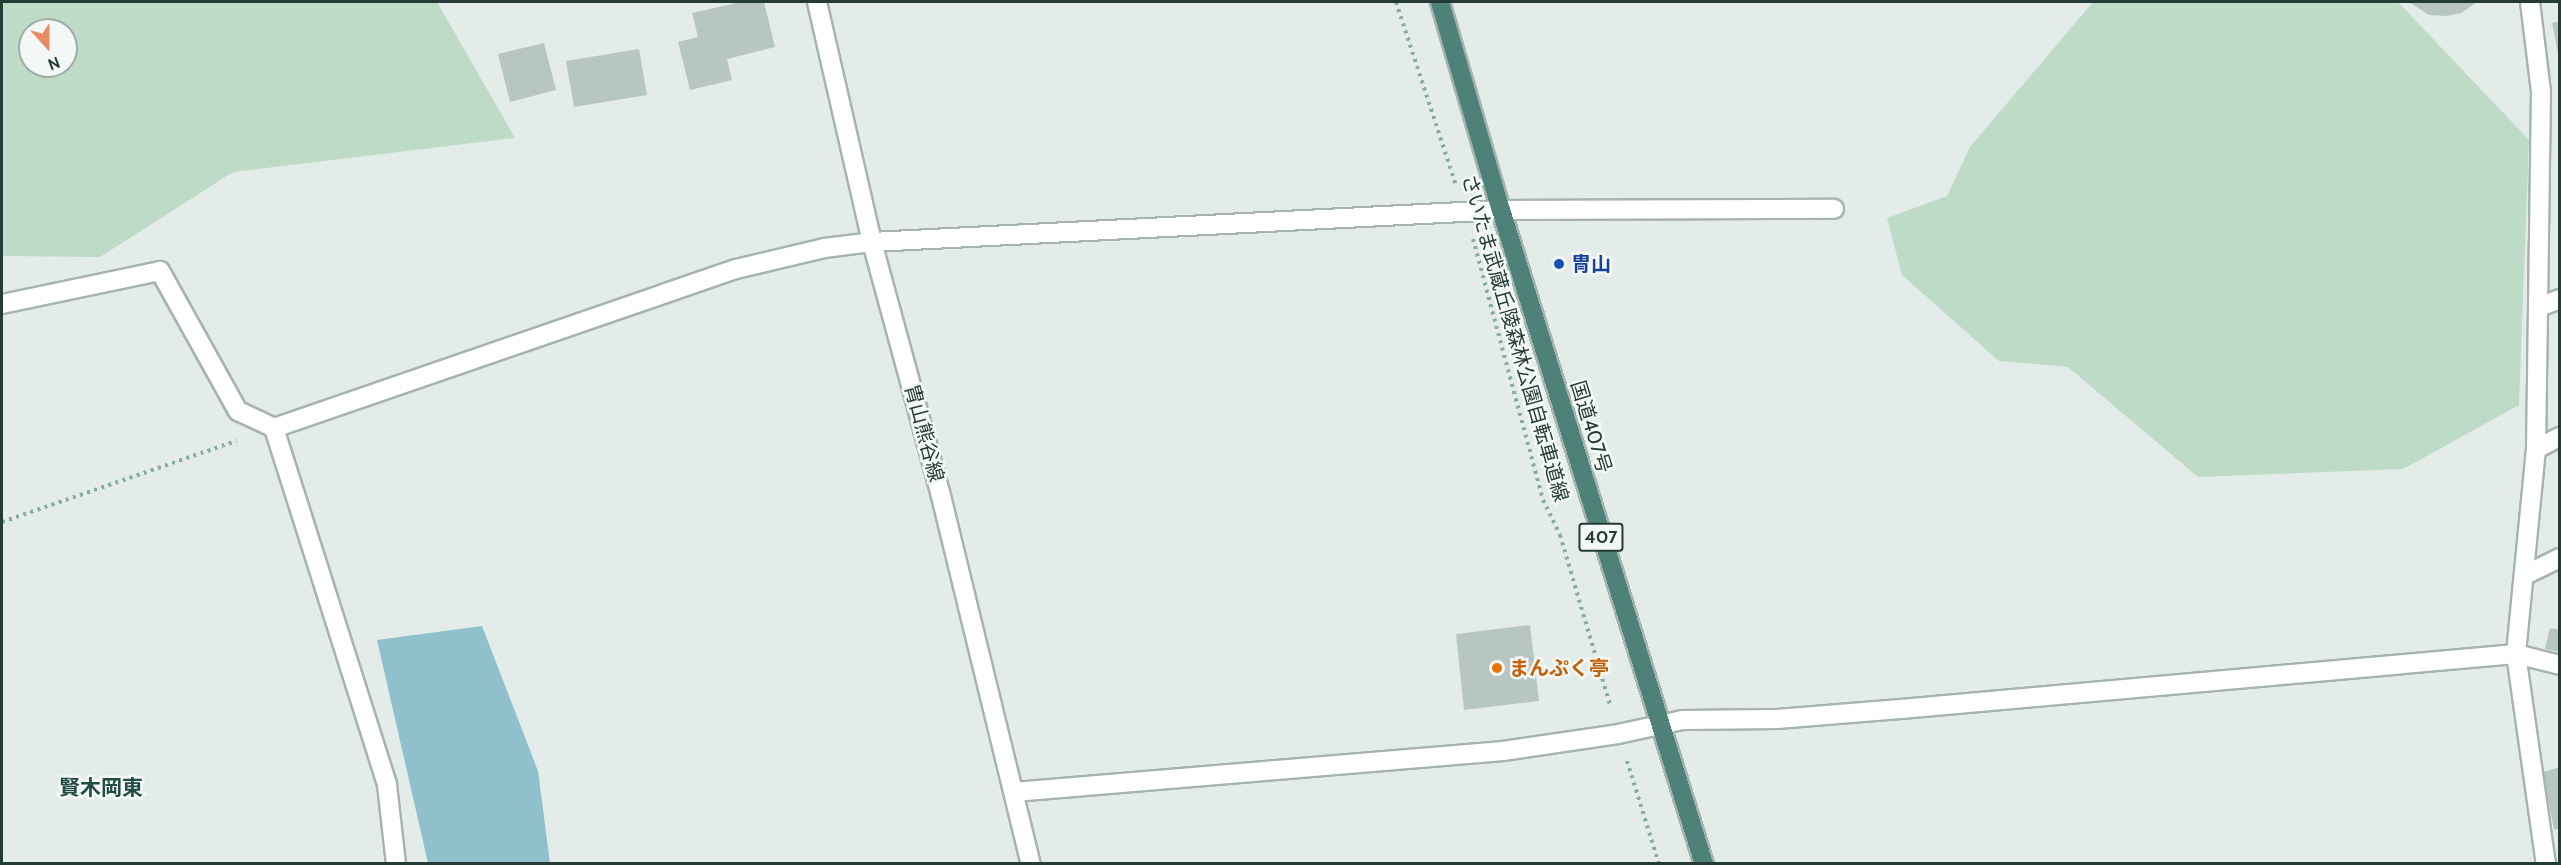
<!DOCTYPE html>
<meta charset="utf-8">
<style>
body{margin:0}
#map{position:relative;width:2561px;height:865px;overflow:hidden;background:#e3ece8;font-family:Cabin,"Noto Sans JP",sans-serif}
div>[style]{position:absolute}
.green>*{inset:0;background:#bddbc7}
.water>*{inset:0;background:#8fc0cc}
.building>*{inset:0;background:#b8c6c1}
.path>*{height:4px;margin-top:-2px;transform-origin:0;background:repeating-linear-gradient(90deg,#85ada2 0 3px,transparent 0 7.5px)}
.roads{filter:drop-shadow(2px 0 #a6b3af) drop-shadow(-2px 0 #a6b3af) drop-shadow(0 2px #a6b3af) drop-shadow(0 -2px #a6b3af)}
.service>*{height:18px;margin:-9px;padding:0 9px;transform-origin:9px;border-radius:9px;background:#fff}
.minor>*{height:18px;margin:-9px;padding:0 9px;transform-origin:9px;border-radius:9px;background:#fff}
.secondary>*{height:18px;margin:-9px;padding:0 9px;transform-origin:9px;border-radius:9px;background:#fff}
.trunk>*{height:18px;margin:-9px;padding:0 9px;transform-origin:9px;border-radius:9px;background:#4e8278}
.dots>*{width:16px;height:16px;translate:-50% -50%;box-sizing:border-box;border:3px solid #f3f8f6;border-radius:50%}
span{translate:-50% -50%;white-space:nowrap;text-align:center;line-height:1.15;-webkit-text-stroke:5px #f3f8f6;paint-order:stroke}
.shield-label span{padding:2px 4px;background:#f3f8f6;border:2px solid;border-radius:4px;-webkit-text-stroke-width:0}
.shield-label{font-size:18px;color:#243b36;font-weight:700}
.transit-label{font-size:20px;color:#164399;font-weight:700}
.left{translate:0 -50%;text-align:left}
.street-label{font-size:20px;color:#243b36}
.food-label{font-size:20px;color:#c56008;font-weight:700}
.neighbourhood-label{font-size:21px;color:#214c43;font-weight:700}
.frame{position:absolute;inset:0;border:3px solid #243b36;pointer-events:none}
.north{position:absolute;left:18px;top:18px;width:60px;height:60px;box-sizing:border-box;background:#f3f8f6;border:2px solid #a0aca9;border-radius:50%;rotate:159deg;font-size:16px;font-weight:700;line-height:24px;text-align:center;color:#243b36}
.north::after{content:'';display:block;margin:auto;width:21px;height:27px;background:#e78b65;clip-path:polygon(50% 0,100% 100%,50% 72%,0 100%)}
</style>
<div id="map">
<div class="green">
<div style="clip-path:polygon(evenodd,2px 2px,437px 2px,515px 138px,233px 172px,100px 257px,2px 256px,2px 2px,30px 30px,66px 30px,66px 66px,30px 66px,30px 30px)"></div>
<div style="clip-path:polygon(2093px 2px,2398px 2px,2529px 140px,2519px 405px,2403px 469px,2198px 477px,2068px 367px,1999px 361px,1902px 275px,1887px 218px,1947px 196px,1970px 147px)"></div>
</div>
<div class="water">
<div style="clip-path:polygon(482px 626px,538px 771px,550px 863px,428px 863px,377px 640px)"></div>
</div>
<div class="building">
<div style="clip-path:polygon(741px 2px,764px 2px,775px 47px,727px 59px,732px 80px,690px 90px,678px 42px,698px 37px,692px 13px)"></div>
<div style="clip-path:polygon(2409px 2px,2477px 2px,2461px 13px,2446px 16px,2429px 15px)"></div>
<div style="clip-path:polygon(2560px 21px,2560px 53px,2558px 53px,2552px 23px)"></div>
<div style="clip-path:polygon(544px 43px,556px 90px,510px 102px,498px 54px)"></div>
<div style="clip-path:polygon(639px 49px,647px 95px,574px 107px,566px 61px)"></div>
<div style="clip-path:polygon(1530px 625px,1539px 701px,1464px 710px,1456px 634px)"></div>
<div style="clip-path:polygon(2550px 628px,2560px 630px,2560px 652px,2545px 649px)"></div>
<div style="clip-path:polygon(2560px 767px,2560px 828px,2554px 830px,2543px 772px)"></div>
</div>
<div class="path">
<div style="left:1396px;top:2px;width:194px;rotate:71.9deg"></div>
<div style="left:1473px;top:239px;width:270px;rotate:75deg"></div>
<div style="left:1543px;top:500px;width:39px;rotate:64deg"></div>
<div style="left:1560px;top:535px;width:180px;rotate:73.6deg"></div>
<div style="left:2px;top:522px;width:248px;rotate:-19.1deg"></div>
<div style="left:1627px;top:761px;width:108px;rotate:72.7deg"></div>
</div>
<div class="roads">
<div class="service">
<div style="left:1501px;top:210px;width:333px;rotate:-0.2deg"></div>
</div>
<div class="minor">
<div style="left:2530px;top:2px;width:91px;rotate:83deg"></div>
<div style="left:2541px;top:92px;width:357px;rotate:90.8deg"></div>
<div style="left:2536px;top:449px;width:206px;rotate:95.6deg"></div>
<div style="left:2516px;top:654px;width:212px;rotate:81.9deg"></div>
<div style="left:2px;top:304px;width:161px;rotate:-11.8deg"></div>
<div style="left:160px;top:271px;width:160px;rotate:60.9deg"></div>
<div style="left:238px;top:411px;width:40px;rotate:25deg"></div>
<div style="left:274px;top:428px;width:489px;rotate:-19deg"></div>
<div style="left:736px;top:269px;width:90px;rotate:-13.4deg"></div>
<div style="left:824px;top:248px;width:48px;rotate:-7.1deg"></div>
<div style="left:872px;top:242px;width:630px;rotate:-2.91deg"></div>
<div style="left:2539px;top:307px;width:22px;rotate:-21deg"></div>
<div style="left:274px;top:428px;width:374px;rotate:72.4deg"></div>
<div style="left:387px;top:785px;width:80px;rotate:83.5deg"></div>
<div style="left:2536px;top:449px;width:27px;rotate:-27deg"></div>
<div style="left:2525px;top:575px;width:39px;rotate:-26deg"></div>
<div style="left:1014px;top:792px;width:491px;rotate:-4.8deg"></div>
<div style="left:1503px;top:751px;width:116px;rotate:-8.4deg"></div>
<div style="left:1618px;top:734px;width:66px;rotate:-12.3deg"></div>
<div style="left:1682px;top:720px;width:95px;rotate:-0.6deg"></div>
<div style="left:1777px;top:719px;width:124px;rotate:-4.6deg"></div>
<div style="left:1901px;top:709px;width:617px;rotate:-5.11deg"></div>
<div style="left:2516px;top:654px;width:45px;rotate:14deg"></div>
</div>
<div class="secondary">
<div style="left:817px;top:2px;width:246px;rotate:77.1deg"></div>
<div style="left:872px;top:242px;width:263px;rotate:74.8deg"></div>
<div style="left:941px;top:496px;width:379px;rotate:76.3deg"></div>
</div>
<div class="trunk">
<div style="left:1440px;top:2px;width:217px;rotate:73.7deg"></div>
<div style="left:1501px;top:210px;width:685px;rotate:72.76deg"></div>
</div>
</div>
<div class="dots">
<div style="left:1559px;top:264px;background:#1a4fb4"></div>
<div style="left:1497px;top:668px;background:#e8710a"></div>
</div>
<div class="shield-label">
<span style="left:1601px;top:537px">407</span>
</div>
<div class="transit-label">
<span class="left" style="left:1571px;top:264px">冑山</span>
</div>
<div class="street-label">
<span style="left:1515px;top:338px;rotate:74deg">さいたま武蔵丘陵森林公園自転車道線</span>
<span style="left:1591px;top:427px;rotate:73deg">国道407号</span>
<span style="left:924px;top:433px;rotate:75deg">胄山熊谷線</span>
</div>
<div class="food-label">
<span class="left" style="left:1509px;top:668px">まんぷく亭</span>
</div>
<div class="neighbourhood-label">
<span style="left:101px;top:788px">賢木岡東</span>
</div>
<div class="frame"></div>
<div class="north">N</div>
</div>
